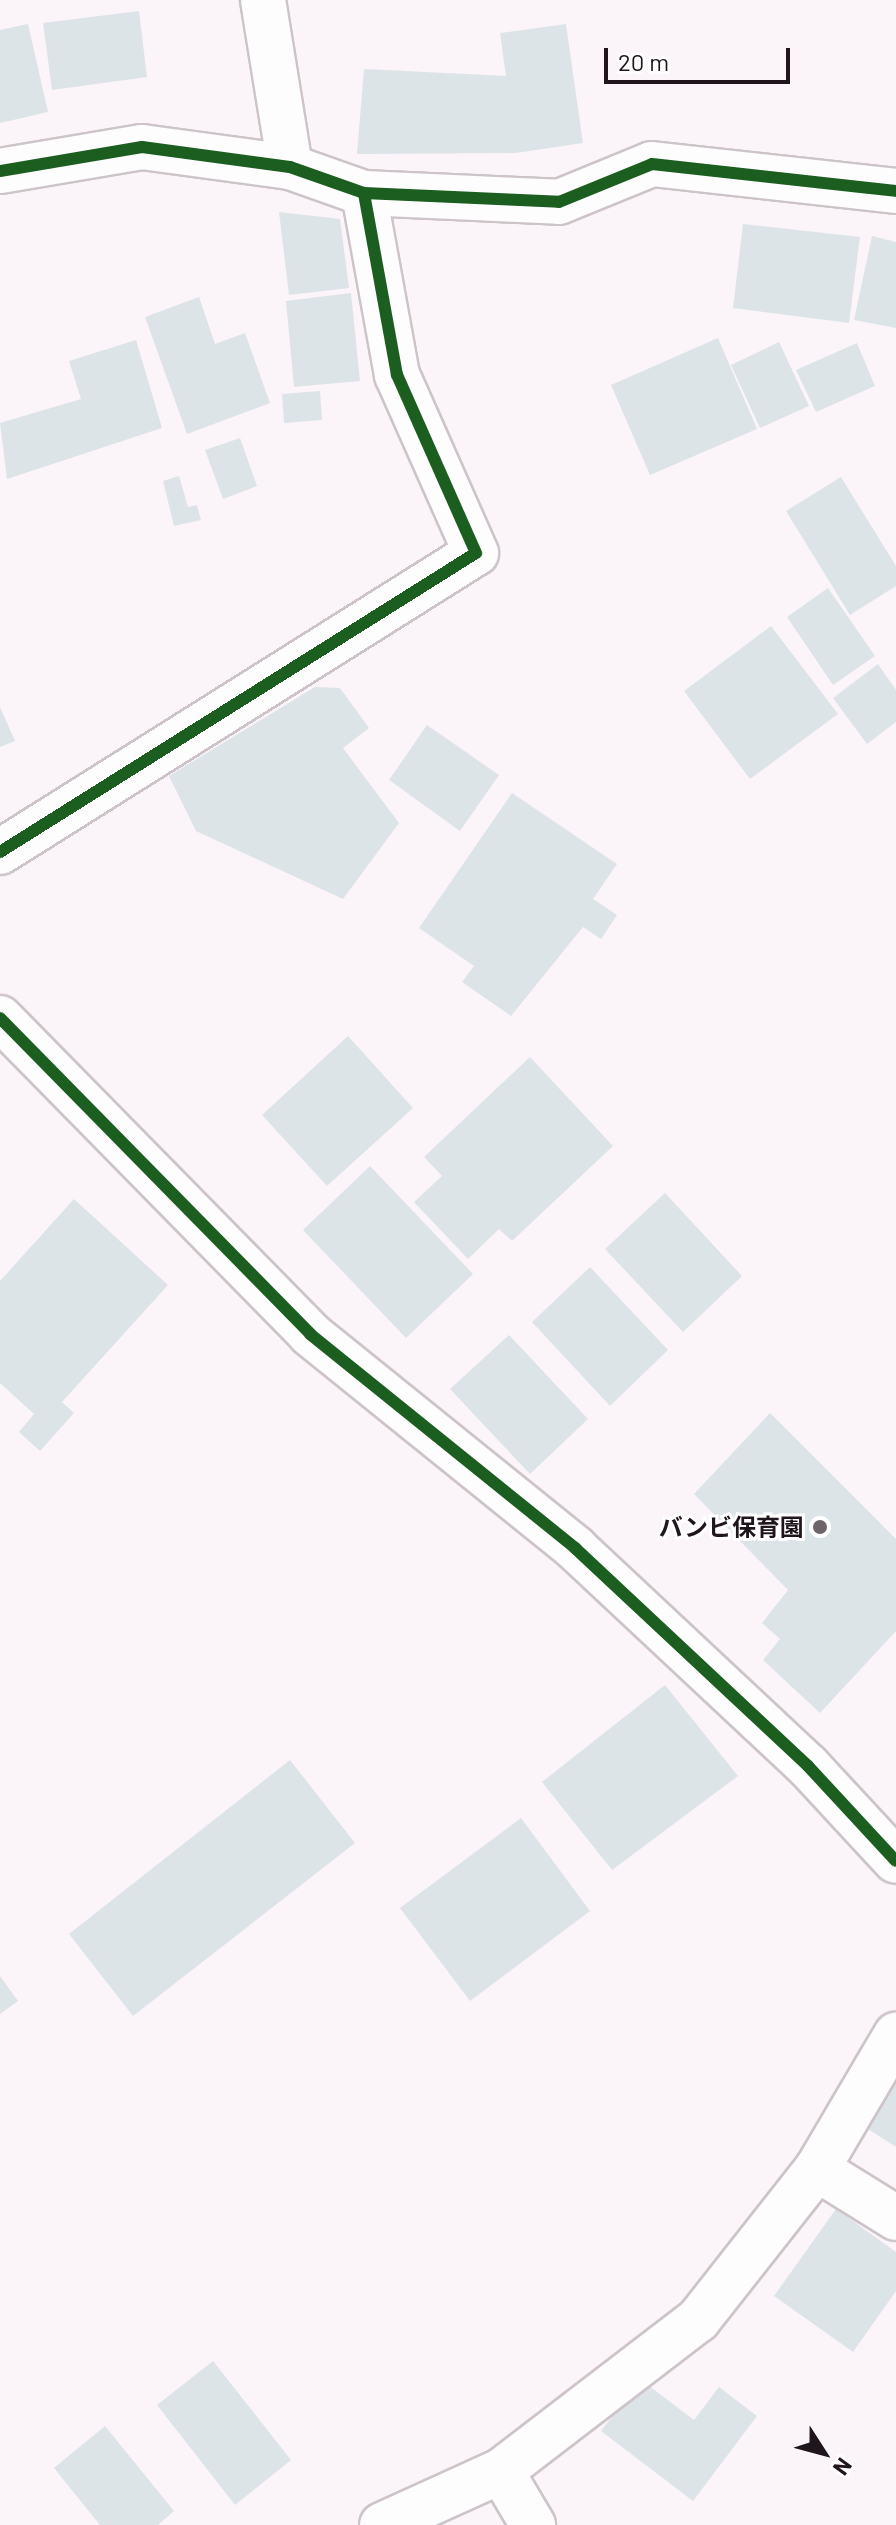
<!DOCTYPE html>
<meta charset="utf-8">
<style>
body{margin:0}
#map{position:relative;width:896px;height:2525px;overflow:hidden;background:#fbf4f8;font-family:Barlow,"Noto Sans JP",sans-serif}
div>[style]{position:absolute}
.building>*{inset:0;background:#dde4e8}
.roads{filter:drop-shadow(2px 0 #cdc4c9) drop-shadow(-2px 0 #cdc4c9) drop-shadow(0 2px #cdc4c9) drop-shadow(0 -2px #cdc4c9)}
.minor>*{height:44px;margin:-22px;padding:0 22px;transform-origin:22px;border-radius:22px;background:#fefdfe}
.cycleway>*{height:12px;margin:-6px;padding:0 6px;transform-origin:6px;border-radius:6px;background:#1b5e20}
.dots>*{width:22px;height:22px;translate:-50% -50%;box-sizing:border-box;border:4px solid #fff;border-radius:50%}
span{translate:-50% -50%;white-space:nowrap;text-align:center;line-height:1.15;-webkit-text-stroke:6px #fff;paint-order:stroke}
.poi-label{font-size:24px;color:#20151c;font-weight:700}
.right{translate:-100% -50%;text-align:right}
.north{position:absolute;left:784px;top:2413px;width:80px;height:80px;-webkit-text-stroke:6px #fff;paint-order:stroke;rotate:126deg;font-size:22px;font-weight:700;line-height:32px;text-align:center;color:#20151c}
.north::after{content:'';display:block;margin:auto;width:28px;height:36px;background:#20151c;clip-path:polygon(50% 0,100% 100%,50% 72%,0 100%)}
.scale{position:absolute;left:604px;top:48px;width:186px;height:36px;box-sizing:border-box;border:4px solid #20151c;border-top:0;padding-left:10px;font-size:24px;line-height:28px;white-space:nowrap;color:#20151c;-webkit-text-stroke:6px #fff;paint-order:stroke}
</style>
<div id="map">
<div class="building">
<div style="clip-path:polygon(139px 11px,147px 77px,52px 90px,43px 23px)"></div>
<div style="clip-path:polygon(28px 24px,48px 112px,0 123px,0 30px)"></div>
<div style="clip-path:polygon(566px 24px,583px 143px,516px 153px,357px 154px,364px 69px,506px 76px,500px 33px)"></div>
<div style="clip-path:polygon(279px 212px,340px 219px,349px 288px,289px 295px)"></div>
<div style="clip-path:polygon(743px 224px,860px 237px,849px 323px,733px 308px)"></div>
<div style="clip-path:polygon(872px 236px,896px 242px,896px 328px,854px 320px)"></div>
<div style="clip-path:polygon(351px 293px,360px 381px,294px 387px,286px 301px)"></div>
<div style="clip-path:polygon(199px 297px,215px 344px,245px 333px,270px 403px,187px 434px,145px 317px)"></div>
<div style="clip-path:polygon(718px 338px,757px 429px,650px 475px,611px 385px)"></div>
<div style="clip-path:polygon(136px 340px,162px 428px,7px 479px,0 423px,81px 399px,69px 361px)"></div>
<div style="clip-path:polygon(779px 342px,809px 406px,760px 428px,731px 365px)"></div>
<div style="clip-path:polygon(857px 343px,875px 386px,816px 412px,796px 370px)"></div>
<div style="clip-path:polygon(320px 391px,322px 420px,284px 423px,282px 394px)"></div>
<div style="clip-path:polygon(240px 438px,257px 486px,223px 499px,205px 450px)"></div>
<div style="clip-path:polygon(179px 476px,188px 507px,197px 505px,201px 520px,174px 526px,163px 481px)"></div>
<div style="clip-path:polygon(841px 477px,896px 566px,896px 586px,850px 615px,786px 511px)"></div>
<div style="clip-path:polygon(828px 588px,875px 656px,833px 685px,787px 617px)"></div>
<div style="clip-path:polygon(771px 626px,838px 714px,750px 779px,684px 691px)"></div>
<div style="clip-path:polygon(878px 664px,896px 690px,896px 722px,867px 744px,833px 698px)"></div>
<div style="clip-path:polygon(315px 687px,340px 688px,369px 728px,343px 748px,399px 823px,343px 899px,196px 831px,169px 776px)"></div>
<div style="clip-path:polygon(0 707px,15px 741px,0 747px)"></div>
<div style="clip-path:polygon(427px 725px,499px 775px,460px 831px,389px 780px)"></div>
<div style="clip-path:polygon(512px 793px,617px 864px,593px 899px,617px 915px,601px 939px,583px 927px,511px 1016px,462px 982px,474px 966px,419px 928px)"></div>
<div style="clip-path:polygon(348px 1036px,413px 1108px,327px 1186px,262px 1115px)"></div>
<div style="clip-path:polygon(530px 1057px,613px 1146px,512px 1241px,499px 1229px,468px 1259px,414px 1202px,442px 1176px,424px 1157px)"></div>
<div style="clip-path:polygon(370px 1166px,473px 1274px,406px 1338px,303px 1230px)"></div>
<div style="clip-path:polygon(665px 1193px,742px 1276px,683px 1332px,605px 1249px)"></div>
<div style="clip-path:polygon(74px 1199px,168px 1285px,62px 1402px,74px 1413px,40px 1451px,19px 1432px,34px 1414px,0 1383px,0 1281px)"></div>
<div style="clip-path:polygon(590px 1267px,668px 1350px,610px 1406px,532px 1322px)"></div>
<div style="clip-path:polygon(509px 1335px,588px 1419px,530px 1474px,450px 1389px)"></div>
<div style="clip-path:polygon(770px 1413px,896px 1539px,896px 1631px,820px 1713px,763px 1660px,780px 1639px,762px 1623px,788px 1590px,694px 1494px)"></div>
<div style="clip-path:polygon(665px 1685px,738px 1776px,612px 1870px,542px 1782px)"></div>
<div style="clip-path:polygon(290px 1760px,355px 1843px,133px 2016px,69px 1934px)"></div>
<div style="clip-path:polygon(521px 1818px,590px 1911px,470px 2001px,400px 1908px)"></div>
<div style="clip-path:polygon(0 1976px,18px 2001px,0 2014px)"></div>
<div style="clip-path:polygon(896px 2067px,896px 2147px,860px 2124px)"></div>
<div style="clip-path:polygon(836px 2209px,896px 2252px,896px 2291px,853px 2352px,774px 2296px)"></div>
<div style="clip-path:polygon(213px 2361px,291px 2460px,235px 2505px,157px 2405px)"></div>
<div style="clip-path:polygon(640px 2379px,694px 2420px,719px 2387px,757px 2416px,693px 2501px,601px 2431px)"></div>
<div style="clip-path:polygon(105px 2426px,174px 2511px,158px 2525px,100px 2525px,54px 2468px)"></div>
</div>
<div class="roads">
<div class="minor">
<div style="left:263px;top:0;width:169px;rotate:80.8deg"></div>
<div style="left:0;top:171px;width:144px;rotate:-9.6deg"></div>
<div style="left:142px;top:147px;width:149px;rotate:7.7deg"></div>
<div style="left:290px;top:167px;width:78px;rotate:19.4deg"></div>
<div style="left:364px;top:193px;width:195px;rotate:2.6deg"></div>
<div style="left:559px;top:202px;width:100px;rotate:-22.2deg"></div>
<div style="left:652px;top:164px;width:245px;rotate:6.3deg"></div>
<div style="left:0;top:852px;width:562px;rotate:-32.14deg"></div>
<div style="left:476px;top:553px;width:195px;rotate:-113.9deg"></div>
<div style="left:397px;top:375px;width:185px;rotate:-100.3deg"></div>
<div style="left:0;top:1018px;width:443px;rotate:45.5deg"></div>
<div style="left:310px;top:1334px;width:341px;rotate:38.9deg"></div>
<div style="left:575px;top:1548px;width:319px;rotate:43.1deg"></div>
<div style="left:808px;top:1766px;width:129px;rotate:47.2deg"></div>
<div style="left:817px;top:2169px;width:93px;rotate:31.8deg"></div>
<div style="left:501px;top:2471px;width:63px;rotate:59.3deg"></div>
<div style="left:382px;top:2525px;width:131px;rotate:-24.4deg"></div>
<div style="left:501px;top:2471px;width:248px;rotate:-37.5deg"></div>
<div style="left:698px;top:2320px;width:192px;rotate:-51.8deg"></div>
<div style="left:817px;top:2169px;width:156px;rotate:-59.5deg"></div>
</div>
</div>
<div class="cycleway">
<div style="left:0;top:171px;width:144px;rotate:-9.6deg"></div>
<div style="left:142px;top:147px;width:149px;rotate:7.7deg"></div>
<div style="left:290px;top:167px;width:78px;rotate:19.4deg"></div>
<div style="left:364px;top:193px;width:195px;rotate:2.6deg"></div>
<div style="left:559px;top:202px;width:100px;rotate:-22.2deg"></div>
<div style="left:652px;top:164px;width:245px;rotate:6.3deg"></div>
<div style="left:0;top:852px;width:562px;rotate:-32.14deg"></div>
<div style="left:476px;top:553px;width:195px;rotate:-113.9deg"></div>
<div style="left:397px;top:375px;width:185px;rotate:-100.3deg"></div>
<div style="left:0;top:1018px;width:443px;rotate:45.5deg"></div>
<div style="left:310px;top:1334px;width:341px;rotate:38.9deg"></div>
<div style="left:575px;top:1548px;width:319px;rotate:43.1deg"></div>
<div style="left:808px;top:1766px;width:129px;rotate:47.2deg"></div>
</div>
<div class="dots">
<div style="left:820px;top:1527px;background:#6d6369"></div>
</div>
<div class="poi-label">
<span class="right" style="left:804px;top:1527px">バンビ保育園</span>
</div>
<div class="north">N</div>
<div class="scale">20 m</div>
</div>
